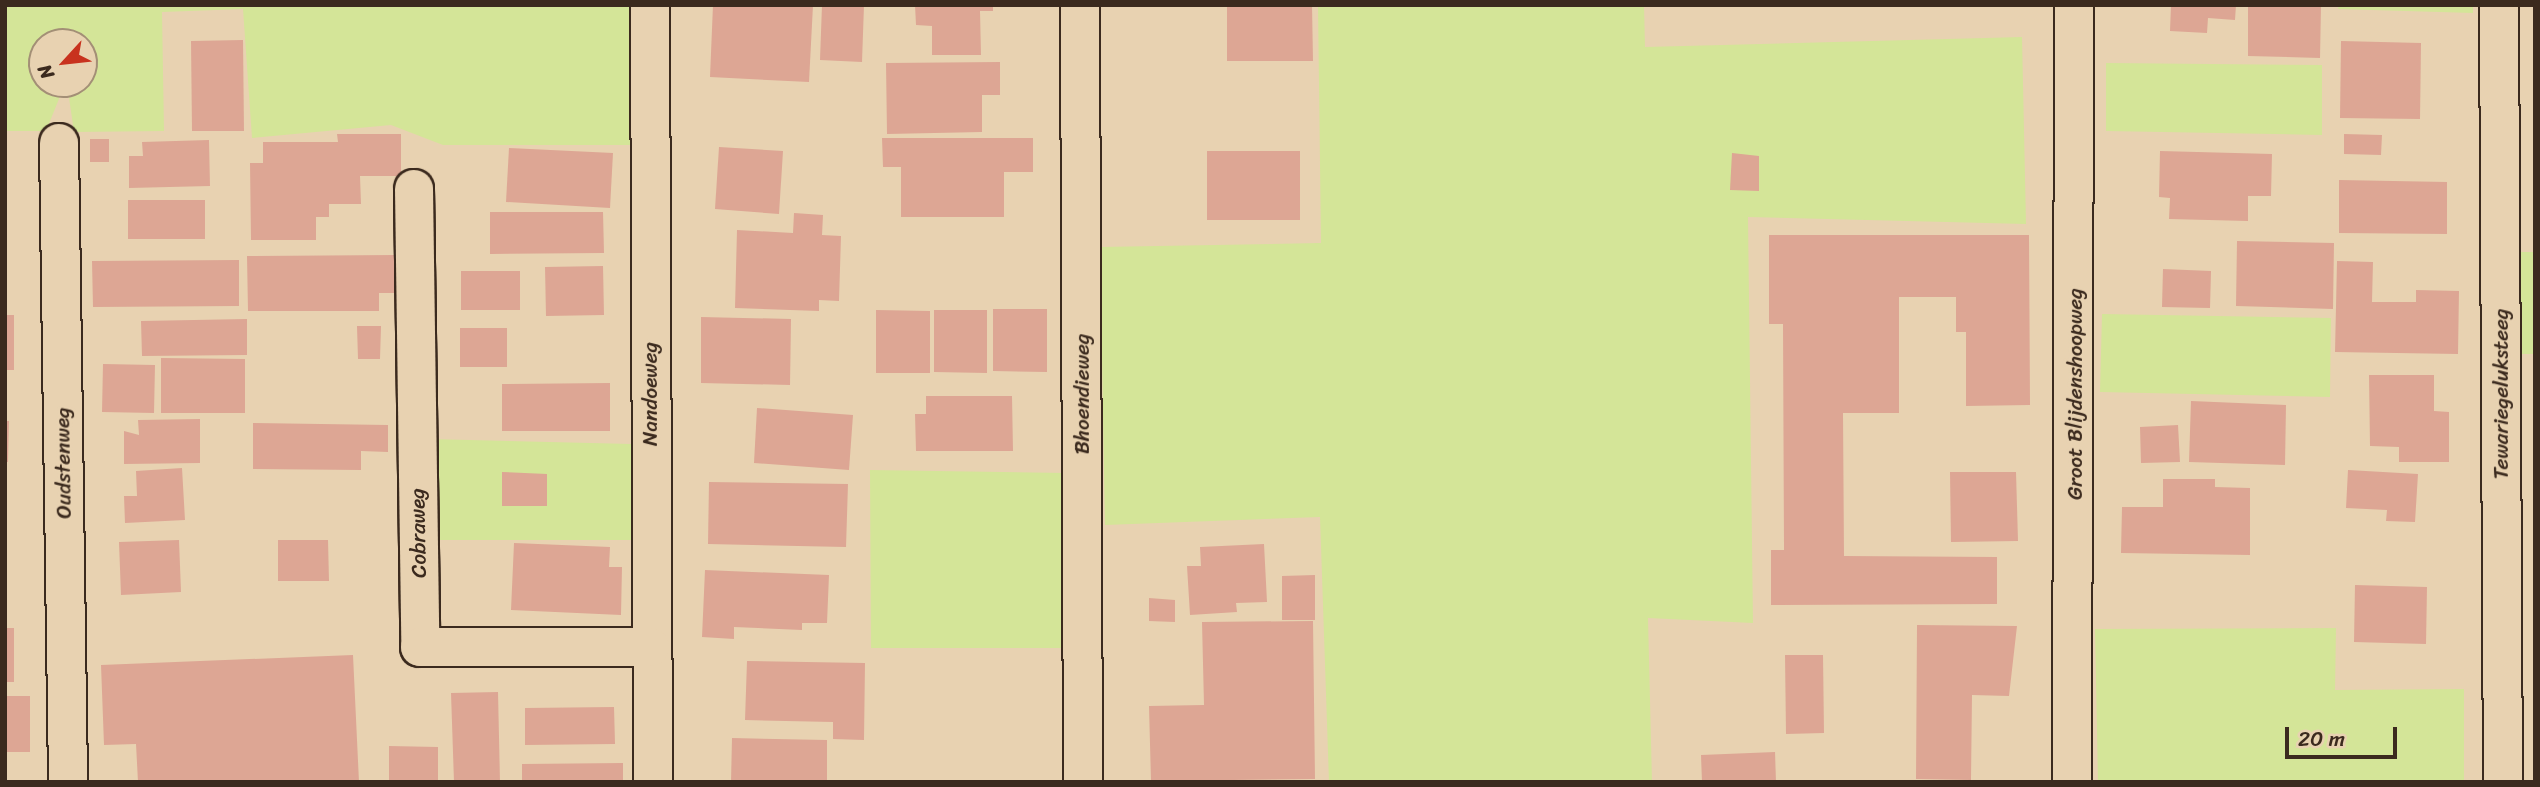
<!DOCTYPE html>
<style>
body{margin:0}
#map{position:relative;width:2540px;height:787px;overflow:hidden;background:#e8d2b1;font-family:Sriracha,sans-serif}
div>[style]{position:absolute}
.green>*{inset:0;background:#d4e598}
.building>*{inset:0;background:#dda694}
.roads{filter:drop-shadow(2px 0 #3b2a1e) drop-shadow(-2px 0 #3b2a1e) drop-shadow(0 2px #3b2a1e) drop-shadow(0 -2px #3b2a1e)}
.minor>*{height:38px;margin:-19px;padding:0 19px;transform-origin:19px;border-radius:19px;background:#e8d2b1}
span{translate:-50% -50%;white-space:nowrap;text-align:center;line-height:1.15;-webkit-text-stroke:5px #e8d2b1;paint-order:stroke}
.street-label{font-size:21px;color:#3b2a1e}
.frame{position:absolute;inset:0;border:7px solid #3b2a1e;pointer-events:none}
.north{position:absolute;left:28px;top:28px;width:70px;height:70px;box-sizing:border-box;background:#e8d2b1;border:2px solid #a38f76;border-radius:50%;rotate:243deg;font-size:19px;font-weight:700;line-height:28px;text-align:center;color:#3b2a1e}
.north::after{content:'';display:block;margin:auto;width:24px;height:32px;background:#c8321e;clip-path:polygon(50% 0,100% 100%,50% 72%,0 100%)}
.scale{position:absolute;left:2285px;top:727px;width:112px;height:32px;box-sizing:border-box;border:4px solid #3b2a1e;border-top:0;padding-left:9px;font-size:21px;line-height:24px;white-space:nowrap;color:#3b2a1e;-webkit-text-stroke:5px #e8d2b1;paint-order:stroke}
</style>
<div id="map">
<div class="green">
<div style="clip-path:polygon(5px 5px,635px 5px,637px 145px,443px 145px,391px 125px,252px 138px,243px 9px,162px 12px,164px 131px,74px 132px,67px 84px,84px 84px,84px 42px,42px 42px,42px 84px,65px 84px,46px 131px,5px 131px)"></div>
<div style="clip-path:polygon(1318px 5px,1644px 5px,1645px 47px,2022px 37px,2026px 224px,1748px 217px,1753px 623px,1648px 618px,1652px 782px,1329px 782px,1320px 517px,1105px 525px,1100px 247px,1321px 243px)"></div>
<div style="clip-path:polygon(2339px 5px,2473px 5px,2473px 13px,2338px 9px)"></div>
<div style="clip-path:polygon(2106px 63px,2322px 65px,2322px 135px,2106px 131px)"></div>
<div style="clip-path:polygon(2519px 252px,2535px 252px,2535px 354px,2517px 354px)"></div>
<div style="clip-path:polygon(2102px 314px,2331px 318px,2330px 397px,2100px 392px)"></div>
<div style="clip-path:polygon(429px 439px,631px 444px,632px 540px,429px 540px)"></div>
<div style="clip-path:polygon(870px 470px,1067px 473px,1068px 648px,871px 648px)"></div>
<div style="clip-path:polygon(2336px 628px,2335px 690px,2464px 689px,2464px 782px,2098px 782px,2095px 629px)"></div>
</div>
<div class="building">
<div style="clip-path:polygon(713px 5px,813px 5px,809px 82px,710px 77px)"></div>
<div style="clip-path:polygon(822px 5px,864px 5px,862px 62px,820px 60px)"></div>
<div style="clip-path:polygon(915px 5px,993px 5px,993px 11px,980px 11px,981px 55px,932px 55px,932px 26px,916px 25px)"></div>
<div style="clip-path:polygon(1227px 5px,1312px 5px,1313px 61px,1227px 61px)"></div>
<div style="clip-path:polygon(2171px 5px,2236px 5px,2235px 20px,2208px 18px,2207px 33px,2170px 31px)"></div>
<div style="clip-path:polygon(2248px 5px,2321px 5px,2320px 58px,2248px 56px)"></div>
<div style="clip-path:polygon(243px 40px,244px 131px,192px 131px,191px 41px)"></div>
<div style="clip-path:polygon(2341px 41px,2421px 43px,2420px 119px,2340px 118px)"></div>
<div style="clip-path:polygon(1000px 62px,1000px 95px,982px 95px,982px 132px,887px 134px,886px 63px)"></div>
<div style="clip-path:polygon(337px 134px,401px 134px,401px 176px,360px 176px,361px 204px,329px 204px,329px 217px,316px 217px,316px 240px,251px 240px,250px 163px,263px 163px,263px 142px,338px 142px)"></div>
<div style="clip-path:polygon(2344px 134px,2382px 135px,2381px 155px,2344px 154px)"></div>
<div style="clip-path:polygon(882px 138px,1033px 138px,1033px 172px,1004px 172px,1004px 217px,901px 217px,901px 167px,883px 167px)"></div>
<div style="clip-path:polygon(90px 139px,109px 139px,109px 162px,90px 162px)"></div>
<div style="clip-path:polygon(209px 140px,210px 186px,129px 188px,129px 156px,143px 156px,142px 142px)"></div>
<div style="clip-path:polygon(719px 147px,783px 151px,779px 214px,715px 209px)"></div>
<div style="clip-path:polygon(509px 148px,613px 153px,610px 208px,506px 202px)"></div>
<div style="clip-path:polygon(1207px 151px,1300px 151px,1300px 220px,1207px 220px)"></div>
<div style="clip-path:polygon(2160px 151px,2272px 154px,2271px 196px,2248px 196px,2248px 221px,2169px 219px,2170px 198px,2159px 197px)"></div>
<div style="clip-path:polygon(1732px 153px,1759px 156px,1759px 191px,1730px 190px)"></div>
<div style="clip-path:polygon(2339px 180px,2447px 182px,2447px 234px,2339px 233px)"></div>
<div style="clip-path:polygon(128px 200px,205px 200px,205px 239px,128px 239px)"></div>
<div style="clip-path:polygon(490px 212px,603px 212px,604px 253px,490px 254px)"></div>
<div style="clip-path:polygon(794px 213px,823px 215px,822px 235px,841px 236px,839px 301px,819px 300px,819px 311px,735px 308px,737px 230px,793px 233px)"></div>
<div style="clip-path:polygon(1769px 235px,2029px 235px,2030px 405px,1966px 406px,1966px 332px,1956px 332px,1956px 297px,1899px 297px,1899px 413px,1843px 413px,1844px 556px,1997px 557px,1997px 604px,1771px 605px,1771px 550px,1784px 550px,1783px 324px,1769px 324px)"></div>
<div style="clip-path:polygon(2237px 241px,2334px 243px,2333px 309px,2236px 306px)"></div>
<div style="clip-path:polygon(396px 255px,396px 293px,379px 293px,379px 311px,248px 311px,247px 256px)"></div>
<div style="clip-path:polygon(239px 260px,239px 306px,93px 307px,92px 261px)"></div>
<div style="clip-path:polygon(2337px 261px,2373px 262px,2372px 302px,2416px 302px,2416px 290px,2459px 291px,2458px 354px,2335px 352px)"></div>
<div style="clip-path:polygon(603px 266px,604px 315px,546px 316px,545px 267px)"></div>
<div style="clip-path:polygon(2163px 269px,2211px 271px,2210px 308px,2162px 307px)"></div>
<div style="clip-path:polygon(461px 271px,520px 271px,520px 310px,461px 310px)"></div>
<div style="clip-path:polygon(993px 309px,1047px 309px,1047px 372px,993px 371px)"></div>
<div style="clip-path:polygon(876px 310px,930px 311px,930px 373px,876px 373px)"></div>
<div style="clip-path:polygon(934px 310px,987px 310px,987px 373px,934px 372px)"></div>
<div style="clip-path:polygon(5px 315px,14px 315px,14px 370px,5px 370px)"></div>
<div style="clip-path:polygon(701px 317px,791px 319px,790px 385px,701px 383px)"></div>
<div style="clip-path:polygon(247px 319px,247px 355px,142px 356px,141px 321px)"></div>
<div style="clip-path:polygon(357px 326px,381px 326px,380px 359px,358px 359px)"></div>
<div style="clip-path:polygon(460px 328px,507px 328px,507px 367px,460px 367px)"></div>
<div style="clip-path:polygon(161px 358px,245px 359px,245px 413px,161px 413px)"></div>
<div style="clip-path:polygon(103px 364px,155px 365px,154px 413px,102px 412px)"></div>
<div style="clip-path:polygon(2369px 375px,2434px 375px,2434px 411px,2449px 412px,2449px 462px,2399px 462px,2399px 447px,2370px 446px)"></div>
<div style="clip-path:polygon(610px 383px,610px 431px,502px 431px,502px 384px)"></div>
<div style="clip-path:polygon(926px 396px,1012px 396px,1013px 451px,916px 451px,915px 414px,926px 414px)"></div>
<div style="clip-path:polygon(2191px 401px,2286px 405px,2285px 465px,2189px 462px)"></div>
<div style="clip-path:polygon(757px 408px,853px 415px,849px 470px,754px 463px)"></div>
<div style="clip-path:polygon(200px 419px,200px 463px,124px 464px,124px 431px,139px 435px,138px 420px)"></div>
<div style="clip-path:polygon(5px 421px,9px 421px,8px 462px,5px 462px)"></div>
<div style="clip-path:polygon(253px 423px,388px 425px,388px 452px,361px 451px,361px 470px,253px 469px)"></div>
<div style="clip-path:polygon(2178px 425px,2180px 462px,2141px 463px,2140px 427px)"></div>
<div style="clip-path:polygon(182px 468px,185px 520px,125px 523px,124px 496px,137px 496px,136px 471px)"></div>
<div style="clip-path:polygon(2348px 470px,2418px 474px,2415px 522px,2386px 521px,2387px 510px,2346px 508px)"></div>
<div style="clip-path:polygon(502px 472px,547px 474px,547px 506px,502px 506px)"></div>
<div style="clip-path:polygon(1950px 472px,2016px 472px,2018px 541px,1951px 542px)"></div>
<div style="clip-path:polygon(2163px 479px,2215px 479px,2215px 487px,2250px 488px,2250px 555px,2121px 553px,2122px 507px,2163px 507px)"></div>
<div style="clip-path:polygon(709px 482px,848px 484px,846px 547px,708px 544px)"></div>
<div style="clip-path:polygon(179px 540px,181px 592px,121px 595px,119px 542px)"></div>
<div style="clip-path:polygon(278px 540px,328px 540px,329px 581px,278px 581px)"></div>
<div style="clip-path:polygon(514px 543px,610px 547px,609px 567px,622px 567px,621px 615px,511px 610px)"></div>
<div style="clip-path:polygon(1264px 544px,1267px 602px,1236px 603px,1237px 612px,1190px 615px,1187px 566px,1201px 566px,1200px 547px)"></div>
<div style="clip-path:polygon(705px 570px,829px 575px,827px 623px,802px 623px,802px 630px,734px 627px,734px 639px,702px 637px)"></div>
<div style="clip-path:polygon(1315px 575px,1315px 620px,1282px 620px,1282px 576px)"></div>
<div style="clip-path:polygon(2355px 585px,2427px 587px,2426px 644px,2354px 642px)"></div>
<div style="clip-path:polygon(1149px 598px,1175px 600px,1175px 622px,1149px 621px)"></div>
<div style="clip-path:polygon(1313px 621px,1315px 779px,1151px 781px,1149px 706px,1204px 705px,1202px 622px)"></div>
<div style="clip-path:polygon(1917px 625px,2017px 626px,2009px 696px,1972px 695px,1971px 780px,1916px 779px)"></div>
<div style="clip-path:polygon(5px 628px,14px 628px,14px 682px,5px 682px)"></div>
<div style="clip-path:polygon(353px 655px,359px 782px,138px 782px,136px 744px,104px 745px,101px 665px)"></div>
<div style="clip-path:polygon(1785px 655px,1823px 655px,1824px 733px,1786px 734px)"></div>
<div style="clip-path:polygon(747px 661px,865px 663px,864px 740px,833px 739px,833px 722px,745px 720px)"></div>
<div style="clip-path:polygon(498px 692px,500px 782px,454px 782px,451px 693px)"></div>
<div style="clip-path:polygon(5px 696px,30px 696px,30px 752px,5px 752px)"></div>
<div style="clip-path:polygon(614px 707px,615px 744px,525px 745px,525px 708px)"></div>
<div style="clip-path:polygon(732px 738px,827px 740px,827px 782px,731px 782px)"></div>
<div style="clip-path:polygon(389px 746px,438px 747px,438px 782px,389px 782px)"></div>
<div style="clip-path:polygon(1775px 752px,1776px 782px,1702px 782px,1701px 755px)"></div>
<div style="clip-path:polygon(623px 763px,623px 782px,522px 782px,522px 764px)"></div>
</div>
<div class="roads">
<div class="minor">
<div style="left:650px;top:5px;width:777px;rotate:89.78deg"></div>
<div style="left:1080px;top:5px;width:777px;rotate:89.78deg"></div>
<div style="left:2499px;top:5px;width:777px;rotate:89.71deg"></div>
<div style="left:59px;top:143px;width:639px;rotate:89.19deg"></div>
<div style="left:414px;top:189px;width:458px;rotate:89.2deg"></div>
<div style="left:420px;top:647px;width:230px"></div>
<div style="left:2072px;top:782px;width:777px;rotate:-89.85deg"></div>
</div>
</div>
<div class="street-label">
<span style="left:650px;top:394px;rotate:-90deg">Nandoeweg</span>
<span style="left:1082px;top:394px;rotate:-90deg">Bhoendieweg</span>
<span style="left:2075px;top:394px;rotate:-90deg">Groot Blijdenshoopweg</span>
<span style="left:2501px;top:394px;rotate:-90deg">Tewariegeluksteeg</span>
<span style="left:63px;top:463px;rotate:-91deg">Oudstenweg</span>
<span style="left:418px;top:533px;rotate:-91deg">Cobraweg</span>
</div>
<div class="frame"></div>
<div class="north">N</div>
<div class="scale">20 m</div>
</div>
